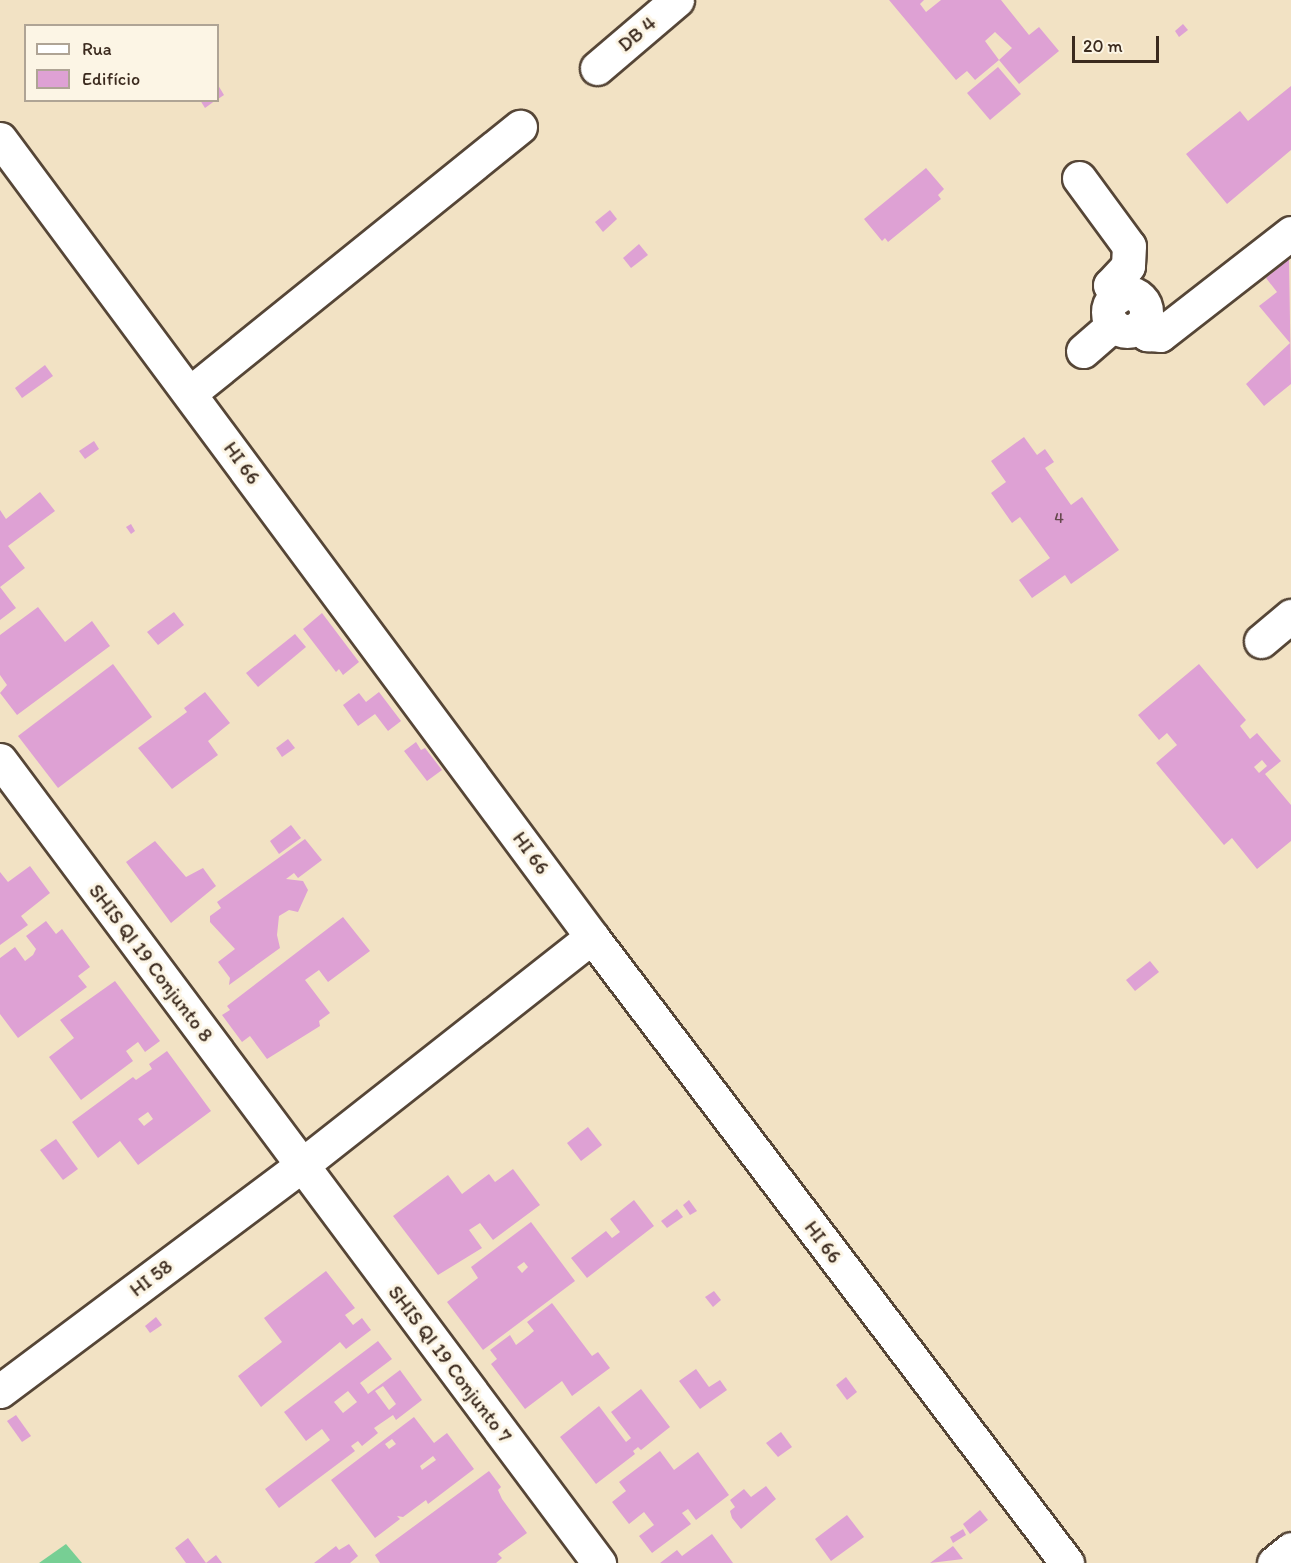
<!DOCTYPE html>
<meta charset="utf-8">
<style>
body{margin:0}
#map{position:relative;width:1291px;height:1563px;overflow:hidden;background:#f2e2c4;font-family:Itim,sans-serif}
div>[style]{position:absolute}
.green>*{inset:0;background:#77cf94}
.building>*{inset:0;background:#dea1d4}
.roads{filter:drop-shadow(2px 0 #564637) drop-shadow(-2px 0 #564637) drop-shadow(0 2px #564637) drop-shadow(0 -2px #564637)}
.minor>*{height:33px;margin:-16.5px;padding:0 16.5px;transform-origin:16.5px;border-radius:16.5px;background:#fff}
.minor>.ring{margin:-16.5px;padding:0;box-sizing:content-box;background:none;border:33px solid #fff;border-radius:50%}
span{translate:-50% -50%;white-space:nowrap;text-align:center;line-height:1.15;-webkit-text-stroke:6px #fcf5e5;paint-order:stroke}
.number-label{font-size:16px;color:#64484c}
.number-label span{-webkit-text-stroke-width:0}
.street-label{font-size:20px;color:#3b2a1e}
.legend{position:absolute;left:24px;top:24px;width:195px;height:78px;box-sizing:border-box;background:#fcf5e5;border:2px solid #afa495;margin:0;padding:8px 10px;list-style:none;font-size:18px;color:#3b2a1e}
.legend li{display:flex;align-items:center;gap:12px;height:30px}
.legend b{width:30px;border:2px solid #afa495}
.scale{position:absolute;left:1072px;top:36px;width:87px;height:27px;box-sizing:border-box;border:3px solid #3b2a1e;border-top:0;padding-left:8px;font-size:18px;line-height:21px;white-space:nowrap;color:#3b2a1e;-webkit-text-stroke:4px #fcf5e5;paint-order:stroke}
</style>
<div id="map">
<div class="green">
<div style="clip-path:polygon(66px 1544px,82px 1563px,39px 1563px)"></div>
</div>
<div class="building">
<div style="clip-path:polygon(889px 0,924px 0,920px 4px,926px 12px,941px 0,1001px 0,1029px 35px,1039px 27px,1059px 51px,1019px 84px,999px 60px,1012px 48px,995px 32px,985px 41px,999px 60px,975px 80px,967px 71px,956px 80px)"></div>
<div style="clip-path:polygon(1183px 24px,1188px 30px,1179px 37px,1175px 31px)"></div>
<div style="clip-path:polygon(998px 67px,1021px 94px,990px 120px,967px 93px)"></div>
<div style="clip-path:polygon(218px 85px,224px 95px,218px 99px)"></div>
<div style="clip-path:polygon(1291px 86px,1291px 150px,1227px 204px,1186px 154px,1240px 111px,1248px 121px)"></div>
<div style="clip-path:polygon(200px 100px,216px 100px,205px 108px)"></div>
<div style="clip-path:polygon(926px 168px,944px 189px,938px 195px,941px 199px,888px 242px,885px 238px,882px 241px,864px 219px)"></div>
<div style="clip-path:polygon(610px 210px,617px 219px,603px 232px,595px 222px)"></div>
<div style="clip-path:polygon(639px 244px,648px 255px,631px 268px,623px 258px)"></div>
<div style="clip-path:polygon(1289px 259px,1291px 384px,1264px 406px,1246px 384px,1290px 343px,1259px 306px,1277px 292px,1266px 278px)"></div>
<div style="clip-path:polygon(45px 365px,53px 376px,22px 398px,15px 388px)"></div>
<div style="clip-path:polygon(1024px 437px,1037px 455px,1045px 449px,1054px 462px,1045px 468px,1071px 505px,1082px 497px,1119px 550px,1071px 584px,1065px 575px,1032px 598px,1019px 580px,1050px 558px,1020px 517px,1012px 523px,991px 493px,1006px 482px,991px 461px)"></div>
<div style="clip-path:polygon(94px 441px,99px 449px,85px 459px,79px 451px)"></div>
<div style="clip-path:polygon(40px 492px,55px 511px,8px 546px,25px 568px,0 587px,16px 608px,0 620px,0 510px,6px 519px)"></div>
<div style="clip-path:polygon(131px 524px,135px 531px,131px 534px,126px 527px)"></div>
<div style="clip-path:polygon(38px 607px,65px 642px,92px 621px,110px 646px,17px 715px,0 693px,7px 685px,0 675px,0 635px)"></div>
<div style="clip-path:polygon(174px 612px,184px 625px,158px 645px,147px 632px)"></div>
<div style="clip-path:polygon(322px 613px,359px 662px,343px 675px,339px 669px,336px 672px,303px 629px)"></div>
<div style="clip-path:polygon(295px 634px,306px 647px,258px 687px,246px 673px)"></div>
<div style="clip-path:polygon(113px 664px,152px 717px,58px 788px,18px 736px)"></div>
<div style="clip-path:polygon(evenodd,1199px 664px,1246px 720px,1240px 726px,1250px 739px,1257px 733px,1281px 761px,1265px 774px,1291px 805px,1291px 841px,1257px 869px,1232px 838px,1224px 845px,1156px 763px,1177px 745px,1167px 733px,1159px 740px,1138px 715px,1199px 664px,1262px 760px,1267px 766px,1259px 773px,1254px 767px,1262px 760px)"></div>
<div style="clip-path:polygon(205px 692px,230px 723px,208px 741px,218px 755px,172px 789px,138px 748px,187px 712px,184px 708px)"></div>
<div style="clip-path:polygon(379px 692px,401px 721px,388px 731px,375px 714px,358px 726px,343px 705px,359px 693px,366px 702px)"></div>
<div style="clip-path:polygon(288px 739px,295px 748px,282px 757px,276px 748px)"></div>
<div style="clip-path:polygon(416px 742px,421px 750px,425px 748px,442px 770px,427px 781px,404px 751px)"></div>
<div style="clip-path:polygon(291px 825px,301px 838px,279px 854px,270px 841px)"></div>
<div style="clip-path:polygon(305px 839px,322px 860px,298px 878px,294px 873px,286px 879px,303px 881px,308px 890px,298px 912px,289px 910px,279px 916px,277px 935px,280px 948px,229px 985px,230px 978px,218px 962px,235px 949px,210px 922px,210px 916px,221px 908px,217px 902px)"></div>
<div style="clip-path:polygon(155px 841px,186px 877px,203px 868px,216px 886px,171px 923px,126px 862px)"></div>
<div style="clip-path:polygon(30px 866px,50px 893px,21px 916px,28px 925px,0 945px,0 872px,8px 882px)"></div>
<div style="clip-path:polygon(343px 917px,370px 951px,328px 982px,319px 970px,305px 980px,330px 1013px,319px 1021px,320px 1026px,267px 1059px,250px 1036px,242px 1042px,222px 1015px,230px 1010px,227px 1006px)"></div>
<div style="clip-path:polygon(46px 921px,56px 934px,62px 929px,90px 967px,78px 976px,87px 987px,18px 1038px,0 1014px,0 958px,15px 947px,25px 961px,33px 955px,36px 949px,26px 936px)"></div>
<div style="clip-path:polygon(1150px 961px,1159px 972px,1135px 991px,1126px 980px)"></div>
<div style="clip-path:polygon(115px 981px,160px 1041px,145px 1052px,138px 1042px,126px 1051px,133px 1061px,81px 1100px,49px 1057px,74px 1038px,60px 1020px)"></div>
<div style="clip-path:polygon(evenodd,167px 1051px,211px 1111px,138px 1165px,120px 1141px,98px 1158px,72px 1122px,133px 1077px,136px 1080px,152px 1069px,149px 1064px,167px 1051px,148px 1112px,153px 1119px,144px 1126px,138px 1119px,148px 1112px)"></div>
<div style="clip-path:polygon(588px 1127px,602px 1145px,581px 1161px,567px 1143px)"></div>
<div style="clip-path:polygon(56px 1139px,78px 1169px,63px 1180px,40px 1150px)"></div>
<div style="clip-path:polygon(513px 1169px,540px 1205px,493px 1240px,480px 1223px,469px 1230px,482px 1248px,438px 1275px,393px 1216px,448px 1175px,462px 1194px,489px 1174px,495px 1182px)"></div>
<div style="clip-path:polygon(634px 1200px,654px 1226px,587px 1278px,571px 1258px,606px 1231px,612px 1238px,620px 1232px,610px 1219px)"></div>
<div style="clip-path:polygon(689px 1200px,697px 1211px,690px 1215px,683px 1205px)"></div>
<div style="clip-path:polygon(677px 1209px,683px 1217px,667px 1228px,661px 1221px)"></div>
<div style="clip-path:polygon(evenodd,531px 1222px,575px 1281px,483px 1350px,447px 1302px,478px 1278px,471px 1267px,531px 1222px,524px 1262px,528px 1267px,522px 1273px,517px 1267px,524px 1262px)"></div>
<div style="clip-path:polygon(326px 1271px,355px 1308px,345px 1315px,353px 1325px,362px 1318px,371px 1330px,346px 1349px,340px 1342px,261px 1407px,238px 1376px,282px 1342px,264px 1318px)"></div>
<div style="clip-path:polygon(714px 1291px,721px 1300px,713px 1307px,705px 1297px)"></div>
<div style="clip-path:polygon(552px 1303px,592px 1356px,598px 1352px,610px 1368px,572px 1396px,562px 1381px,525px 1409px,491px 1364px,497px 1359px,490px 1350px,510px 1335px,516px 1345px,528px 1336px,534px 1331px,527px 1322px)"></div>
<div style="clip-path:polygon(156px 1317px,162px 1325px,150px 1333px,145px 1326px)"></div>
<div style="clip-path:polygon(evenodd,378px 1341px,392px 1359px,360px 1383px,364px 1388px,368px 1394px,400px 1370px,422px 1400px,396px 1420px,393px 1415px,374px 1428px,378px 1433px,362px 1446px,358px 1441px,351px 1446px,355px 1451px,279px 1508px,265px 1489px,330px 1440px,322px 1429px,306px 1441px,284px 1412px,378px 1341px,383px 1386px,396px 1404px,389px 1410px,375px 1391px,383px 1386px,378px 1341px,348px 1391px,357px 1402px,343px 1413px,334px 1402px,348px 1391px)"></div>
<div style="clip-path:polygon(696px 1369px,709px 1387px,720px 1380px,727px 1390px,700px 1409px,679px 1381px)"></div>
<div style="clip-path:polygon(846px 1377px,857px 1392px,847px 1400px,836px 1385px)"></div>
<div style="clip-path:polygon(641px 1389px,670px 1427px,641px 1450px,638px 1447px,633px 1451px,635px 1454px,596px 1484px,560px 1437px,599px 1406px,626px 1442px,631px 1438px,611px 1412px)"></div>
<div style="clip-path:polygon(16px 1415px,31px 1436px,22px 1442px,7px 1421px)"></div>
<div style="clip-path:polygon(evenodd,414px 1417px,434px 1443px,447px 1433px,474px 1469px,428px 1504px,426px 1500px,403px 1517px,397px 1516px,400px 1519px,375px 1538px,331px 1480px,414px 1417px,392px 1439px,396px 1444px,389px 1449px,385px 1444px,392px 1439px,414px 1417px,433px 1456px,436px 1460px,422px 1470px,420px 1466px,433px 1456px)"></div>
<div style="clip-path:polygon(781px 1432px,792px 1447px,778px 1457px,766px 1443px)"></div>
<div style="clip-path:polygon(660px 1451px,674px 1470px,698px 1452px,729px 1495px,696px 1520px,688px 1509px,682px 1513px,691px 1524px,652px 1553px,639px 1536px,654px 1525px,644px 1512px,629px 1524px,612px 1502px,626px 1491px,619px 1482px)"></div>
<div style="clip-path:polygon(489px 1471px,501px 1487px,498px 1490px,502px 1499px,527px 1533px,498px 1554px,502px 1558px,496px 1563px,380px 1563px,375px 1555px)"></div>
<div style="clip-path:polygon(766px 1486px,776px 1499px,741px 1529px,732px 1518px,730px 1511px,735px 1507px,730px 1500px,744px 1489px,751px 1497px)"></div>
<div style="clip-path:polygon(980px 1510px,988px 1520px,970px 1534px,963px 1524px)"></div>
<div style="clip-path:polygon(847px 1515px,864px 1537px,831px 1561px,815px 1539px)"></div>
<div style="clip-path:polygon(963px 1529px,966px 1535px,953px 1543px,950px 1537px)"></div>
<div style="clip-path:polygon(712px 1534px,733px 1563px,660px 1563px,677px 1550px,682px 1556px)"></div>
<div style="clip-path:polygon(188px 1538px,206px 1563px,216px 1555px,222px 1563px,186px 1563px,175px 1548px)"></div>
<div style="clip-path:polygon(349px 1544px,358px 1556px,350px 1563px,314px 1563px,336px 1546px,339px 1550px)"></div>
<div style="clip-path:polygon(953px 1546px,963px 1559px,930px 1563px)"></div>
</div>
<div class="roads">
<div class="minor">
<div style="left:597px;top:68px;width:105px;rotate:-40.4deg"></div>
<div style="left:0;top:139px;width:994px;rotate:53.43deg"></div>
<div style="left:592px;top:937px;width:786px;rotate:52.81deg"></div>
<div style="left:1079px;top:178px;width:84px;rotate:53.7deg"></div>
<div style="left:1129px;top:246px;width:20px;rotate:93deg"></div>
<div style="left:1128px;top:266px;width:26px;rotate:133deg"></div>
<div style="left:1110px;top:285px;width:14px;rotate:60deg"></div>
<div class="ring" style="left:1108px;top:293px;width:5px;height:5px"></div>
<div style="left:1140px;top:326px;width:11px;rotate:49deg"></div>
<div style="left:1147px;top:334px;width:13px;rotate:4deg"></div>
<div style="left:1160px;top:335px;width:166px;rotate:-37.9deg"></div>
<div style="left:1083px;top:351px;width:40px;rotate:-41deg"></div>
<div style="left:190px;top:393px;width:424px;rotate:-38.9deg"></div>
<div style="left:1261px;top:641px;width:39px;rotate:-40deg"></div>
<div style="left:0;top:760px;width:1002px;rotate:53.28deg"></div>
<div style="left:0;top:1391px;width:377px;rotate:-36.8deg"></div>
<div style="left:302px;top:1165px;width:369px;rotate:-38.2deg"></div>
<div style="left:1274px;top:1563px;width:22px;rotate:-39deg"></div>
</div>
</div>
<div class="number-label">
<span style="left:1059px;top:518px">4</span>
</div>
<div class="street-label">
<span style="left:637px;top:34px;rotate:-40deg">DB 4</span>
<span style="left:242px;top:463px;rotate:54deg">HI 66</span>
<span style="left:531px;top:853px;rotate:54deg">HI 66</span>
<span style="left:151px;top:963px;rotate:53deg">SHIS QI 19 Conjunto 8</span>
<span style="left:823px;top:1242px;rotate:53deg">HI 66</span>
<span style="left:151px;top:1278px;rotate:-37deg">HI 58</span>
<span style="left:450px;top:1364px;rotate:53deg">SHIS QI 19 Conjunto 7</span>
</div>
<ul class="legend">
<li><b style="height:8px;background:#fff"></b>Rua</li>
<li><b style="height:16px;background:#dea1d4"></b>Edifício</li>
</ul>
<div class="scale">20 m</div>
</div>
